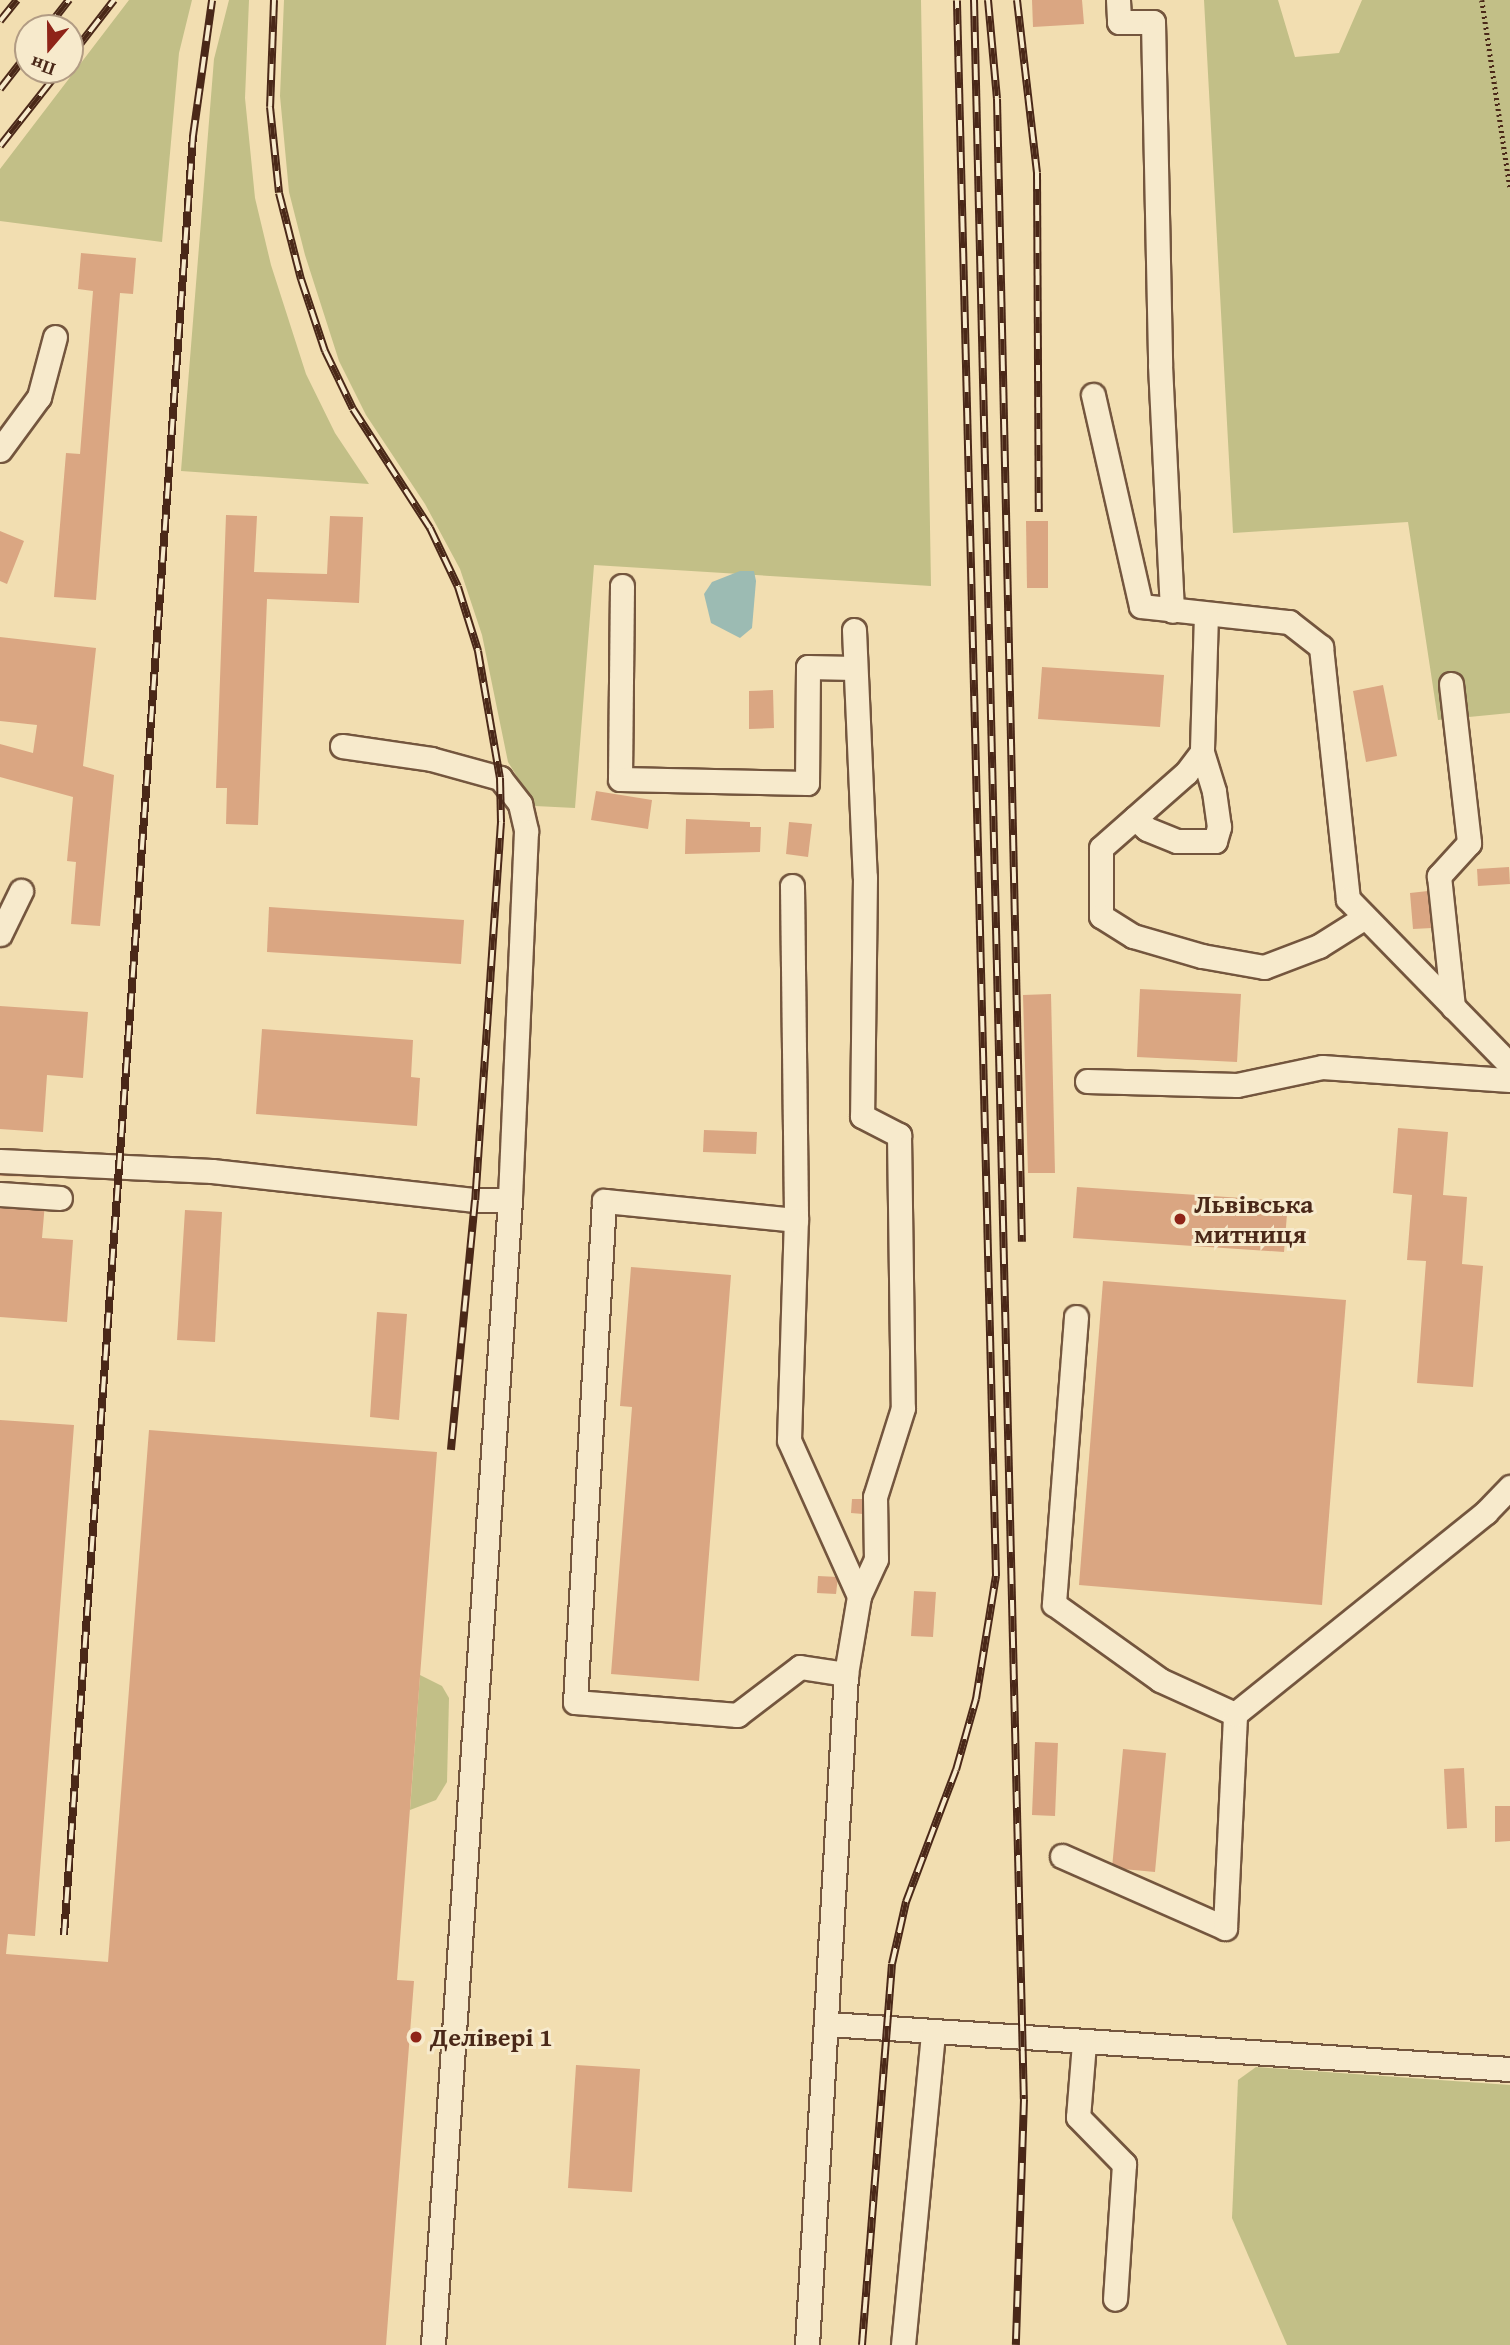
<!DOCTYPE html>
<meta charset="utf-8">
<style>
body{margin:0}
#map{position:relative;width:1510px;height:2345px;overflow:hidden;background:#f2deb1;font-family:"Gentium Book Plus",serif}
div>[style]{position:absolute}
.green>*{inset:0;background:#c2bf87}
.water>*{inset:0;background:#9cbbb3}
.building>*{inset:0;background:#daa682}
.path>*{height:4.5px;margin-top:-2.25px;transform-origin:0;background:repeating-linear-gradient(90deg,#4a2818 0 2px,transparent 0 5.5px)}
.roads{filter:drop-shadow(2px 0 #74563e) drop-shadow(-2px 0 #74563e) drop-shadow(0 2px #74563e) drop-shadow(0 -2px #74563e)}
.minor>*{height:23px;margin:-11.5px;padding:0 11.5px;transform-origin:11.5px;border-radius:11.5px;background:#f7eacc}
.rail>*{height:8px;margin-top:-4px;transform-origin:0;background:repeating-linear-gradient(90deg,#f7eacc 0 16px,#4a2818 0 32px);box-sizing:border-box;border-block:2px solid #4a2818}
.dots>*{width:19px;height:19px;translate:-50% -50%;box-sizing:border-box;border:4px solid #f7eacc;border-radius:50%}
span{translate:-50% -50%;white-space:nowrap;text-align:center;line-height:1.15;-webkit-text-stroke:6px #f7eacc;paint-order:stroke}
.poi-label{font-size:26px;color:#4a2818;font-weight:700}
.left{translate:0 -50%;text-align:left}
.north{position:absolute;left:14px;top:14px;width:70px;height:70px;box-sizing:border-box;background:#f7eacc;border:2px solid #b29c84;border-radius:50%;rotate:200deg;font-size:19px;font-weight:700;line-height:28px;text-align:center;color:#4a2818}
.north::after{content:'';display:block;margin:auto;width:24px;height:32px;background:#8f2418;clip-path:polygon(50% 0,100% 100%,50% 72%,0 100%)}
</style>
<div id="map">
<div class="green">
<div style="clip-path:polygon(129px 0,192px 0,179px 53px,162px 242px,0 221px,0 169px)"></div>
<div style="clip-path:polygon(229px 0,249px 0,245px 98px,255px 198px,271px 265px,306px 374px,335px 433px,369px 484px,181px 471px,214px 59px)"></div>
<div style="clip-path:polygon(284px 0,921px 0,931px 586px,594px 565px,575px 808px,535px 806px,508px 762px,482px 635px,460px 569px,425px 504px,366px 415px,339px 361px,305px 255px,289px 192px,280px 96px)"></div>
<div style="clip-path:polygon(1204px 0,1278px 0,1295px 57px,1339px 53px,1362px 0,1510px 0,1510px 713px,1438px 720px,1408px 522px,1233px 533px)"></div>
<div style="clip-path:polygon(420px 1675px,442px 1686px,449px 1698px,447px 1782px,436px 1800px,410px 1810px)"></div>
<div style="clip-path:polygon(1256px 2067px,1510px 2085px,1510px 2345px,1287px 2345px,1232px 2218px,1238px 2080px)"></div>
</div>
<div class="water">
<div style="clip-path:polygon(740px 571px,754px 571px,756px 581px,752px 628px,740px 638px,711px 623px,704px 594px,712px 582px)"></div>
</div>
<div class="building">
<div style="clip-path:polygon(1032px 0,1082px 0,1084px 24px,1033px 27px)"></div>
<div style="clip-path:polygon(81px 253px,136px 258px,133px 294px,120px 293px,96px 600px,54px 597px,66px 453px,80px 454px,93px 291px,78px 289px)"></div>
<div style="clip-path:polygon(226px 515px,257px 516px,254px 572px,327px 574px,330px 516px,363px 517px,359px 603px,267px 599px,258px 825px,226px 824px,227px 788px,216px 788px)"></div>
<div style="clip-path:polygon(1026px 521px,1048px 521px,1048px 588px,1027px 588px)"></div>
<div style="clip-path:polygon(0 531px,24px 541px,7px 584px,0 581px)"></div>
<div style="clip-path:polygon(0 637px,96px 648px,83px 766px,114px 775px,100px 926px,71px 924px,76px 862px,67px 861px,73px 797px,0 777px,0 744px,33px 753px,37px 725px,0 721px)"></div>
<div style="clip-path:polygon(1042px 667px,1164px 675px,1160px 727px,1038px 719px)"></div>
<div style="clip-path:polygon(1383px 685px,1397px 756px,1366px 762px,1353px 691px)"></div>
<div style="clip-path:polygon(773px 690px,774px 728px,749px 729px,749px 691px)"></div>
<div style="clip-path:polygon(596px 791px,652px 800px,648px 829px,591px 820px)"></div>
<div style="clip-path:polygon(686px 819px,750px 822px,750px 827px,761px 827px,760px 852px,685px 854px)"></div>
<div style="clip-path:polygon(789px 822px,812px 824px,808px 857px,786px 854px)"></div>
<div style="clip-path:polygon(1509px 867px,1510px 884px,1478px 886px,1477px 869px)"></div>
<div style="clip-path:polygon(1428px 891px,1432px 928px,1413px 929px,1410px 893px)"></div>
<div style="clip-path:polygon(269px 907px,464px 920px,461px 964px,267px 952px)"></div>
<div style="clip-path:polygon(1140px 989px,1241px 994px,1237px 1062px,1137px 1057px)"></div>
<div style="clip-path:polygon(1051px 994px,1055px 1173px,1028px 1173px,1023px 995px)"></div>
<div style="clip-path:polygon(0 1006px,88px 1012px,83px 1078px,47px 1075px,43px 1132px,0 1129px)"></div>
<div style="clip-path:polygon(262px 1029px,413px 1040px,411px 1077px,420px 1078px,417px 1126px,256px 1114px)"></div>
<div style="clip-path:polygon(1398px 1128px,1448px 1132px,1443px 1195px,1467px 1197px,1462px 1264px,1483px 1266px,1473px 1387px,1417px 1383px,1426px 1261px,1407px 1260px,1412px 1195px,1393px 1193px)"></div>
<div style="clip-path:polygon(704px 1130px,757px 1132px,756px 1154px,703px 1152px)"></div>
<div style="clip-path:polygon(0 1165px,73px 1168px,73px 1178px,0 1176px)"></div>
<div style="clip-path:polygon(1077px 1187px,1288px 1201px,1284px 1252px,1073px 1238px)"></div>
<div style="clip-path:polygon(0 1200px,45px 1203px,42px 1238px,73px 1240px,67px 1322px,0 1317px)"></div>
<div style="clip-path:polygon(185px 1210px,222px 1212px,215px 1342px,177px 1340px)"></div>
<div style="clip-path:polygon(631px 1267px,731px 1275px,699px 1681px,611px 1674px,632px 1407px,620px 1406px)"></div>
<div style="clip-path:polygon(1103px 1281px,1346px 1300px,1322px 1605px,1079px 1585px)"></div>
<div style="clip-path:polygon(377px 1312px,407px 1314px,399px 1420px,370px 1417px)"></div>
<div style="clip-path:polygon(0 1420px,74px 1425px,35px 1936px,8px 1934px,6px 1954px,108px 1962px,149px 1430px,437px 1452px,397px 1980px,414px 1981px,386px 2345px,0 2345px)"></div>
<div style="clip-path:polygon(852px 1499px,863px 1499px,863px 1514px,851px 1513px)"></div>
<div style="clip-path:polygon(818px 1576px,838px 1577px,836px 1594px,817px 1593px)"></div>
<div style="clip-path:polygon(914px 1591px,936px 1592px,933px 1637px,911px 1636px)"></div>
<div style="clip-path:polygon(1035px 1742px,1058px 1743px,1055px 1816px,1032px 1815px)"></div>
<div style="clip-path:polygon(1123px 1749px,1166px 1753px,1155px 1872px,1112px 1868px)"></div>
<div style="clip-path:polygon(1464px 1768px,1467px 1828px,1447px 1829px,1444px 1769px)"></div>
<div style="clip-path:polygon(1495px 1806px,1510px 1806px,1510px 1841px,1495px 1842px)"></div>
<div style="clip-path:polygon(576px 2065px,640px 2069px,632px 2192px,568px 2188px)"></div>
</div>
<div class="path">
<div style="left:1482px;top:0;width:189px;rotate:81.5deg"></div>
</div>
<div class="roads">
<div class="minor">
<div style="left:1118px;top:0;width:22px;rotate:87deg"></div>
<div style="left:1119px;top:22px;width:34px"></div>
<div style="left:1153px;top:22px;width:343px;rotate:88.8deg"></div>
<div style="left:1160px;top:365px;width:246px;rotate:87.2deg"></div>
<div style="left:1093px;top:395px;width:216px;rotate:77.2deg"></div>
<div style="left:1141px;top:606px;width:149px;rotate:6.2deg"></div>
<div style="left:1289px;top:622px;width:41px;rotate:38deg"></div>
<div style="left:1321px;top:647px;width:253px;rotate:83.9deg"></div>
<div style="left:1348px;top:899px;width:232px;rotate:45.7deg"></div>
<div style="left:0;top:450px;width:66px;rotate:-53.7deg"></div>
<div style="left:39px;top:397px;width:62px;rotate:-75.1deg"></div>
<div style="left:622px;top:586px;width:193px;rotate:90.6deg"></div>
<div style="left:620px;top:779px;width:187px;rotate:1.2deg"></div>
<div style="left:807px;top:783px;width:116px;rotate:-89.5deg"></div>
<div style="left:808px;top:667px;width:46px;rotate:1.2deg"></div>
<div style="left:1206px;top:614px;width:138px;rotate:91.7deg"></div>
<div style="left:1202px;top:752px;width:26px;rotate:127deg"></div>
<div style="left:1186px;top:773px;width:113px;rotate:138.6deg"></div>
<div style="left:1101px;top:848px;width:68px;rotate:90deg"></div>
<div style="left:1101px;top:916px;width:38px;rotate:32deg"></div>
<div style="left:1133px;top:936px;width:72px;rotate:16.2deg"></div>
<div style="left:1202px;top:956px;width:63px;rotate:10.1deg"></div>
<div style="left:1264px;top:967px;width:59px;rotate:-20.9deg"></div>
<div style="left:1319px;top:946px;width:54px;rotate:-32.2deg"></div>
<div style="left:854px;top:630px;width:247px;rotate:87.5deg"></div>
<div style="left:865px;top:877px;width:239px;rotate:90.7deg"></div>
<div style="left:862px;top:1116px;width:42px;rotate:27.2deg"></div>
<div style="left:899px;top:1135px;width:273px;rotate:89.2deg"></div>
<div style="left:903px;top:1408px;width:93px;rotate:107.5deg"></div>
<div style="left:875px;top:1497px;width:62px;rotate:89.1deg"></div>
<div style="left:876px;top:1559px;width:41px;rotate:114.7deg"></div>
<div style="left:1451px;top:684px;width:160px;rotate:83.5deg"></div>
<div style="left:1469px;top:843px;width:45px;rotate:132.3deg"></div>
<div style="left:1439px;top:876px;width:132px;rotate:83.9deg"></div>
<div style="left:342px;top:746px;width:90px;rotate:8.3deg"></div>
<div style="left:431px;top:759px;width:72px;rotate:15.4deg"></div>
<div style="left:500px;top:778px;width:33px;rotate:52deg"></div>
<div style="left:520px;top:804px;width:28px;rotate:77deg"></div>
<div style="left:526px;top:831px;width:369px;rotate:92.5deg"></div>
<div style="left:510px;top:1200px;width:1148px;rotate:93.85deg"></div>
<div style="left:1135px;top:818px;width:16px;rotate:43deg"></div>
<div style="left:1147px;top:829px;width:32px;rotate:22deg"></div>
<div style="left:1177px;top:841px;width:38px"></div>
<div style="left:1215px;top:841px;width:15px;rotate:-74deg"></div>
<div style="left:1219px;top:827px;width:36px;rotate:-98deg"></div>
<div style="left:1214px;top:791px;width:41px;rotate:-107.1deg"></div>
<div style="left:792px;top:886px;width:334px;rotate:89.3deg"></div>
<div style="left:0;top:934px;width:48px;rotate:-64deg"></div>
<div style="left:1087px;top:1081px;width:150px;rotate:1.5deg"></div>
<div style="left:1237px;top:1085px;width:87px;rotate:-12deg"></div>
<div style="left:1322px;top:1067px;width:188px;rotate:4deg"></div>
<div style="left:0;top:1161px;width:212px;rotate:2.7deg"></div>
<div style="left:212px;top:1171px;width:265px;rotate:6.3deg"></div>
<div style="left:475px;top:1200px;width:35px"></div>
<div style="left:0;top:1194px;width:60px;rotate:3.8deg"></div>
<div style="left:1076px;top:1317px;width:288px;rotate:94.4deg"></div>
<div style="left:1054px;top:1604px;width:130px;rotate:35.6deg"></div>
<div style="left:1160px;top:1680px;width:82px;rotate:24.4deg"></div>
<div style="left:1062px;top:1856px;width:178px;rotate:23.8deg"></div>
<div style="left:1225px;top:1928px;width:214px;rotate:-87.3deg"></div>
<div style="left:1235px;top:1714px;width:322px;rotate:-38.8deg"></div>
<div style="left:1486px;top:1512px;width:35px;rotate:-46deg"></div>
<div style="left:828px;top:2024px;width:683px;rotate:3.78deg"></div>
<div style="left:1084px;top:2043px;width:74px;rotate:94.6deg"></div>
<div style="left:1078px;top:2117px;width:66px;rotate:45.6deg"></div>
<div style="left:1124px;top:2164px;width:135px;rotate:93.8deg"></div>
<div style="left:807px;top:2345px;width:672px;rotate:-86.67deg"></div>
<div style="left:846px;top:1674px;width:79px;rotate:-80.5deg"></div>
<div style="left:859px;top:1596px;width:171px;rotate:-114.2deg"></div>
<div style="left:789px;top:1440px;width:220px;rotate:-88.2deg"></div>
<div style="left:796px;top:1220px;width:193px;rotate:-174.3deg"></div>
<div style="left:604px;top:1201px;width:502px;rotate:93.31deg"></div>
<div style="left:575px;top:1702px;width:163px;rotate:4.6deg"></div>
<div style="left:737px;top:1715px;width:79px;rotate:-37.3deg"></div>
<div style="left:800px;top:1667px;width:47px;rotate:8.7deg"></div>
<div style="left:903px;top:2345px;width:314px;rotate:-84.5deg"></div>
</div>
</div>
<div class="rail">
<div style="left:274px;top:0;width:107px;rotate:92.1deg"></div>
<div style="left:270px;top:107px;width:86px;rotate:84deg"></div>
<div style="left:279px;top:193px;width:89px;rotate:75.7deg"></div>
<div style="left:301px;top:279px;width:76px;rotate:71.6deg"></div>
<div style="left:325px;top:351px;width:64px;rotate:64.2deg"></div>
<div style="left:353px;top:409px;width:142px;rotate:57.1deg"></div>
<div style="left:430px;top:528px;width:65px;rotate:64.6deg"></div>
<div style="left:458px;top:587px;width:67px;rotate:72.6deg"></div>
<div style="left:478px;top:651px;width:129px;rotate:80.2deg"></div>
<div style="left:500px;top:778px;width:44px;rotate:88.7deg"></div>
<div style="left:501px;top:822px;width:379px;rotate:93.9deg"></div>
<div style="left:475px;top:1200px;width:251px;rotate:95.5deg"></div>
<div style="left:974px;top:0;width:2100px;rotate:88.64deg"></div>
<div style="left:1024px;top:2099px;width:246px;rotate:91.9deg"></div>
<div style="left:988px;top:0;width:99px;rotate:84.8deg"></div>
<div style="left:997px;top:99px;width:1143px;rotate:88.75deg"></div>
<div style="left:1017px;top:0;width:174px;rotate:83.4deg"></div>
<div style="left:1037px;top:173px;width:339px;rotate:89.7deg"></div>
<div style="left:0;top:21px;width:27px;rotate:-51deg"></div>
<div style="left:47px;top:28px;width:36px;rotate:-52deg"></div>
<div style="left:70px;top:57px;width:72px;rotate:-52.3deg"></div>
<div style="left:0;top:89px;width:46px;rotate:-52.1deg"></div>
<div style="left:0;top:146px;width:97px;rotate:-51.7deg"></div>
<div style="left:64px;top:1935px;width:1804px;rotate:-85.9deg"></div>
<div style="left:193px;top:136px;width:137px;rotate:-82deg"></div>
<div style="left:862px;top:2345px;width:382px;rotate:-85.5deg"></div>
<div style="left:892px;top:1964px;width:64px;rotate:-77.3deg"></div>
<div style="left:906px;top:1902px;width:141px;rotate:-69.3deg"></div>
<div style="left:956px;top:1770px;width:74px;rotate:-74.3deg"></div>
<div style="left:976px;top:1699px;width:125px;rotate:-80.8deg"></div>
<div style="left:996px;top:1576px;width:1576px;rotate:-91.42deg"></div>
</div>
<div class="dots">
<div style="left:1180px;top:1219px;background:#8f2418"></div>
<div style="left:416px;top:2037px;background:#8f2418"></div>
</div>
<div class="poi-label">
<span class="left" style="left:1194px;top:1219px">Львівська<br>митниця</span>
<span class="left" style="left:430px;top:2037px">Делівері 1</span>
</div>
<div class="north">Пн</div>
</div>
